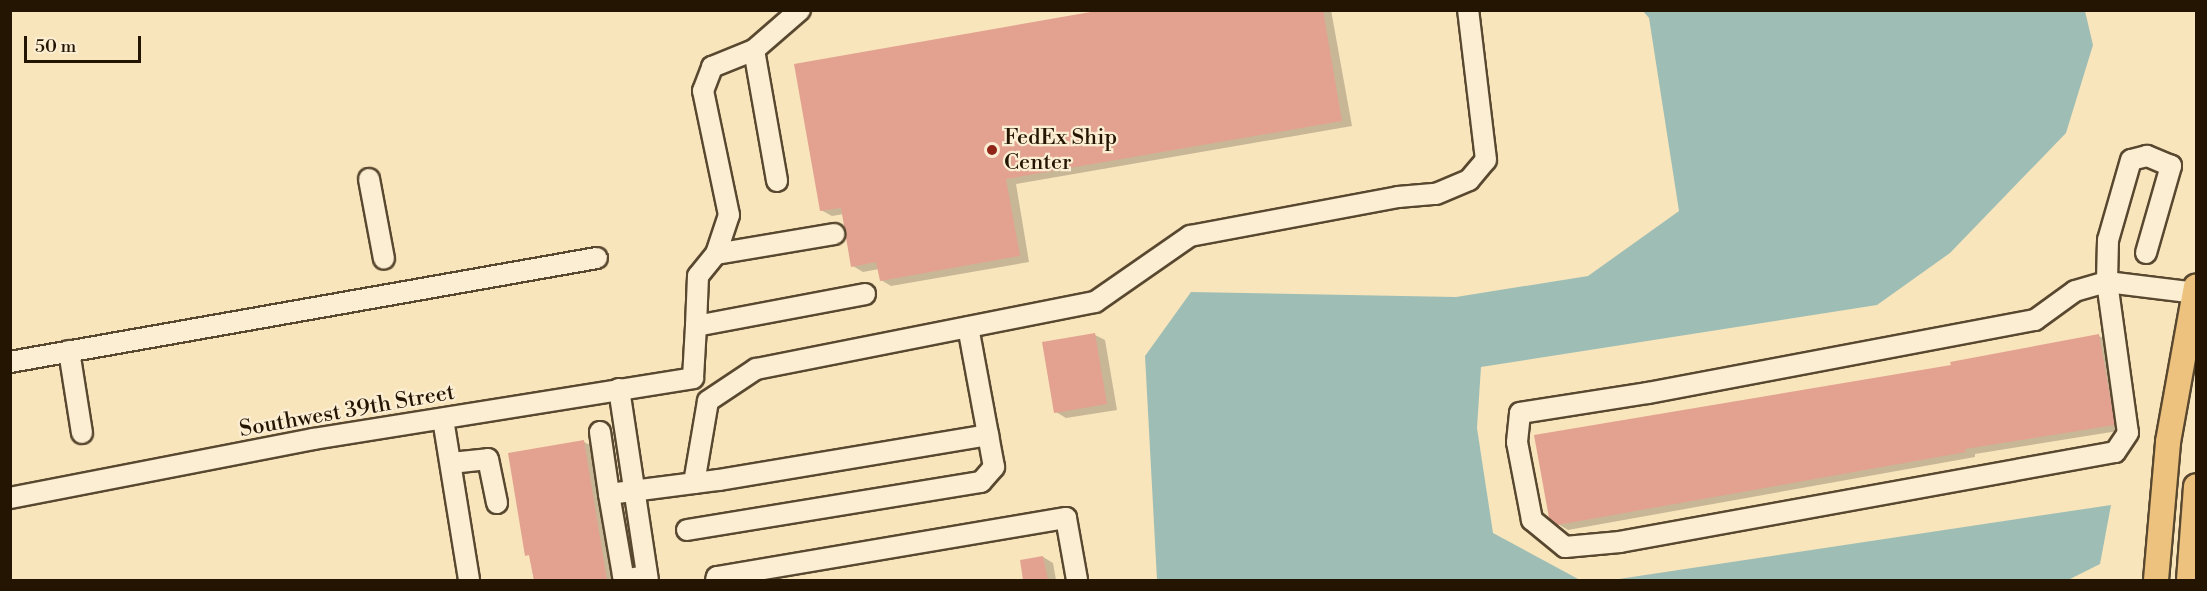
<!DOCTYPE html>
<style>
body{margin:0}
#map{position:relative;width:2207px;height:591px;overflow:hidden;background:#f9e5bc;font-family:"Libre Bodoni",serif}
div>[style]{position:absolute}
.water>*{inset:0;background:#9ebeb5}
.shadow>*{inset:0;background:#0003}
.building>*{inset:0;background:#e3a290}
.roads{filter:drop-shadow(2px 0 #594830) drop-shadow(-2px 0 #594830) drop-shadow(0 2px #594830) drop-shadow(0 -2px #594830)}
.minor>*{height:20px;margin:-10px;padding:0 10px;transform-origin:10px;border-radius:10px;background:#fbeed3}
.major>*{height:24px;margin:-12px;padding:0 12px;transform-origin:12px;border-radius:12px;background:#ecc27e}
.dots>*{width:16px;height:16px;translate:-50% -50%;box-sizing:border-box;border:3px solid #fbeed3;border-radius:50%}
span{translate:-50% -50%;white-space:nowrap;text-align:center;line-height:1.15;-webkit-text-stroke:4.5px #fbeed3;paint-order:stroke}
.poi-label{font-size:22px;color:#241402}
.left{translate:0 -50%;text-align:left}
.street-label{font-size:22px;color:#241402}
.frame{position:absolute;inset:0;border:12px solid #241402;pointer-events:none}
.scale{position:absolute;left:24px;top:36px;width:117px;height:27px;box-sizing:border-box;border:3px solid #241402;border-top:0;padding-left:8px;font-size:18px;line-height:21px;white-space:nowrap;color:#241402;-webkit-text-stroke:4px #fbeed3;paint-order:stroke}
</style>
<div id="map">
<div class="water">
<div style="clip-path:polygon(1643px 11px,2085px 11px,2093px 45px,2066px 133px,1950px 253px,1877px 305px,1481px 367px,1477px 428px,1493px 533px,1580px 580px,1157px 580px,1145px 356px,1191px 292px,1456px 297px,1588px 276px,1679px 211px,1649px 18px)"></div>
<div style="clip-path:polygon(2111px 505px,2100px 564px,2068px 580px,1612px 580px)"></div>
</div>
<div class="shadow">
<div style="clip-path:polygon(1111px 10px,1331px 10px,1352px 126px,1016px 184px,1029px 262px,891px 286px,881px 280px,879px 269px,863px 272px,853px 266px,844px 214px,832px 216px,821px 210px)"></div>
<div style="clip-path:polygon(1095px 335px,1105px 340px,1117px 410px,1066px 418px,1056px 412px)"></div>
<div style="clip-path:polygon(2099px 336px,2109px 342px,2124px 430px,1975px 454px,1975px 457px,1568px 530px,1558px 524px,1952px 367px)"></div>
<div style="clip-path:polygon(584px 442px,594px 447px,616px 580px,534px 580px,510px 454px)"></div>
<div style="clip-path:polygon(1043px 557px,1053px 563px,1056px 580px,1025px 580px,1021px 561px)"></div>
</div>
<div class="building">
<div style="clip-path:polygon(1102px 10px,1323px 10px,1342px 121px,1006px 179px,1020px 256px,880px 281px,876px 262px,851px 267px,841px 208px,820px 211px,794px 64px)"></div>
<div style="clip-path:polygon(1095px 333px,1107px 404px,1054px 413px,1042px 342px)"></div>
<div style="clip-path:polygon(2099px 334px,2115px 425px,1965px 449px,1966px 452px,1557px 525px,1549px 518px,1534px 435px,1951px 365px,1950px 362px)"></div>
<div style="clip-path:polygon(584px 440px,607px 580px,534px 580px,529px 555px,525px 556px,508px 453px)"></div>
<div style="clip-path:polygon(1043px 556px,1048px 580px,1023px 580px,1020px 560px)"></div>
</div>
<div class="roads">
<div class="minor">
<div style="left:754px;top:50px;width:61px;rotate:-41deg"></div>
<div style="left:369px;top:179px;width:81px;rotate:79.4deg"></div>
<div style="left:2146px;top:253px;width:91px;rotate:-74deg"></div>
<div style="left:2171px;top:166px;width:26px;rotate:-157deg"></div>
<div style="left:2147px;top:156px;width:16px;rotate:166deg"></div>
<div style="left:2131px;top:160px;width:83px;rotate:106deg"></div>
<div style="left:2108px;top:240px;width:42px;rotate:91.4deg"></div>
<div style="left:2107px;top:282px;width:152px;rotate:82.1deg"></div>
<div style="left:2128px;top:433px;width:23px;rotate:124deg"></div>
<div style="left:2115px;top:452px;width:503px;rotate:169.7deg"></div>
<div style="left:1620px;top:542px;width:55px;rotate:174.8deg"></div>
<div style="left:1565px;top:547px;width:43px;rotate:-140.7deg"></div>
<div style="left:1532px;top:520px;width:79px;rotate:-100.9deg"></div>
<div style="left:1517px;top:442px;width:29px;rotate:-84deg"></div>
<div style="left:1520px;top:413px;width:130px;rotate:-8.9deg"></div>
<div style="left:1648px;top:393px;width:394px;rotate:-10.7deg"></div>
<div style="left:2035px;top:320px;width:49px;rotate:-35.9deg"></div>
<div style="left:2075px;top:291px;width:33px;rotate:-16deg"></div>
<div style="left:2107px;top:282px;width:90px;rotate:7deg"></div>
<div style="left:716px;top:254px;width:41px;rotate:-71.6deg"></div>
<div style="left:729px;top:215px;width:127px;rotate:-101.8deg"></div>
<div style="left:703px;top:91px;width:26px;rotate:-69deg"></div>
<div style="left:712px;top:67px;width:45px;rotate:-22deg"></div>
<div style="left:754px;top:50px;width:133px;rotate:80deg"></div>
<div style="left:696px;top:326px;width:50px;rotate:-87.7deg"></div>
<div style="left:698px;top:276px;width:28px;rotate:-51deg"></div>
<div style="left:716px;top:254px;width:120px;rotate:-9.6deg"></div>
<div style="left:69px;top:351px;width:83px;rotate:81deg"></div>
<div style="left:10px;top:362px;width:596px;rotate:-10.05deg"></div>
<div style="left:619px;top:389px;width:193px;rotate:81.4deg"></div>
<div style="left:443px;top:419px;width:163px;rotate:80.8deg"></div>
<div style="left:600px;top:432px;width:63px;rotate:81.7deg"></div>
<div style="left:451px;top:463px;width:37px;rotate:-6deg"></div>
<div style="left:488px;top:459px;width:45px;rotate:78.4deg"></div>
<div style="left:694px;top:483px;width:83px;rotate:-80.3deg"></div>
<div style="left:708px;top:401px;width:58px;rotate:-33.7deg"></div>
<div style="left:756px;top:369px;width:346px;rotate:-11.2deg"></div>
<div style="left:1095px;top:302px;width:116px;rotate:-34.8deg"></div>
<div style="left:1190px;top:236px;width:212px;rotate:-10.6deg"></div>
<div style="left:1398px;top:197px;width:38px;rotate:-5deg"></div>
<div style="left:1436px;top:194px;width:36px;rotate:-23deg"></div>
<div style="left:1469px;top:180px;width:26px;rotate:-50deg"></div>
<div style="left:1486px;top:160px;width:151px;rotate:-96.8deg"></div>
<div style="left:10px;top:498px;width:309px;rotate:-11deg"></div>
<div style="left:313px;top:439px;width:385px;rotate:-9.1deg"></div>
<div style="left:693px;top:378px;width:52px;rotate:-86.7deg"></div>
<div style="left:696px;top:326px;width:172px;rotate:-10.7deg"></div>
<div style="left:687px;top:530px;width:298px;rotate:-9.3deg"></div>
<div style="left:981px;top:482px;width:20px;rotate:-49deg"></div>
<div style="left:994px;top:467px;width:142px;rotate:-100.5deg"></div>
<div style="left:647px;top:576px;width:20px;rotate:171deg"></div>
<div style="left:627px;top:579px;width:6px;rotate:-135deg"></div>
<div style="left:623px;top:575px;width:82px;rotate:-99.8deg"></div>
<div style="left:609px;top:494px;width:111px;rotate:-7.3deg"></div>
<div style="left:719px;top:480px;width:273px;rotate:-9.5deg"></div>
<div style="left:716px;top:580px;width:3px;rotate:-72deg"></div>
<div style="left:717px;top:577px;width:354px;rotate:-9.6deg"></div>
<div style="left:1066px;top:518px;width:63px;rotate:79.9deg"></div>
</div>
<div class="major">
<div style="left:2156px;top:580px;width:139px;rotate:-85deg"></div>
<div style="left:2168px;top:442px;width:158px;rotate:-79.8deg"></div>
<div style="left:2189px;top:580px;width:94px;rotate:-85.7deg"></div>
</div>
</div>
<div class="dots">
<div style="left:992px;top:150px;background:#8f2418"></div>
</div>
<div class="poi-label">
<span class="left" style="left:1004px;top:150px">FedEx Ship<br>Center</span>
</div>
<div class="street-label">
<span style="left:347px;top:411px;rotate:-10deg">Southwest 39th Street</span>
</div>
<div class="frame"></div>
<div class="scale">50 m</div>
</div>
